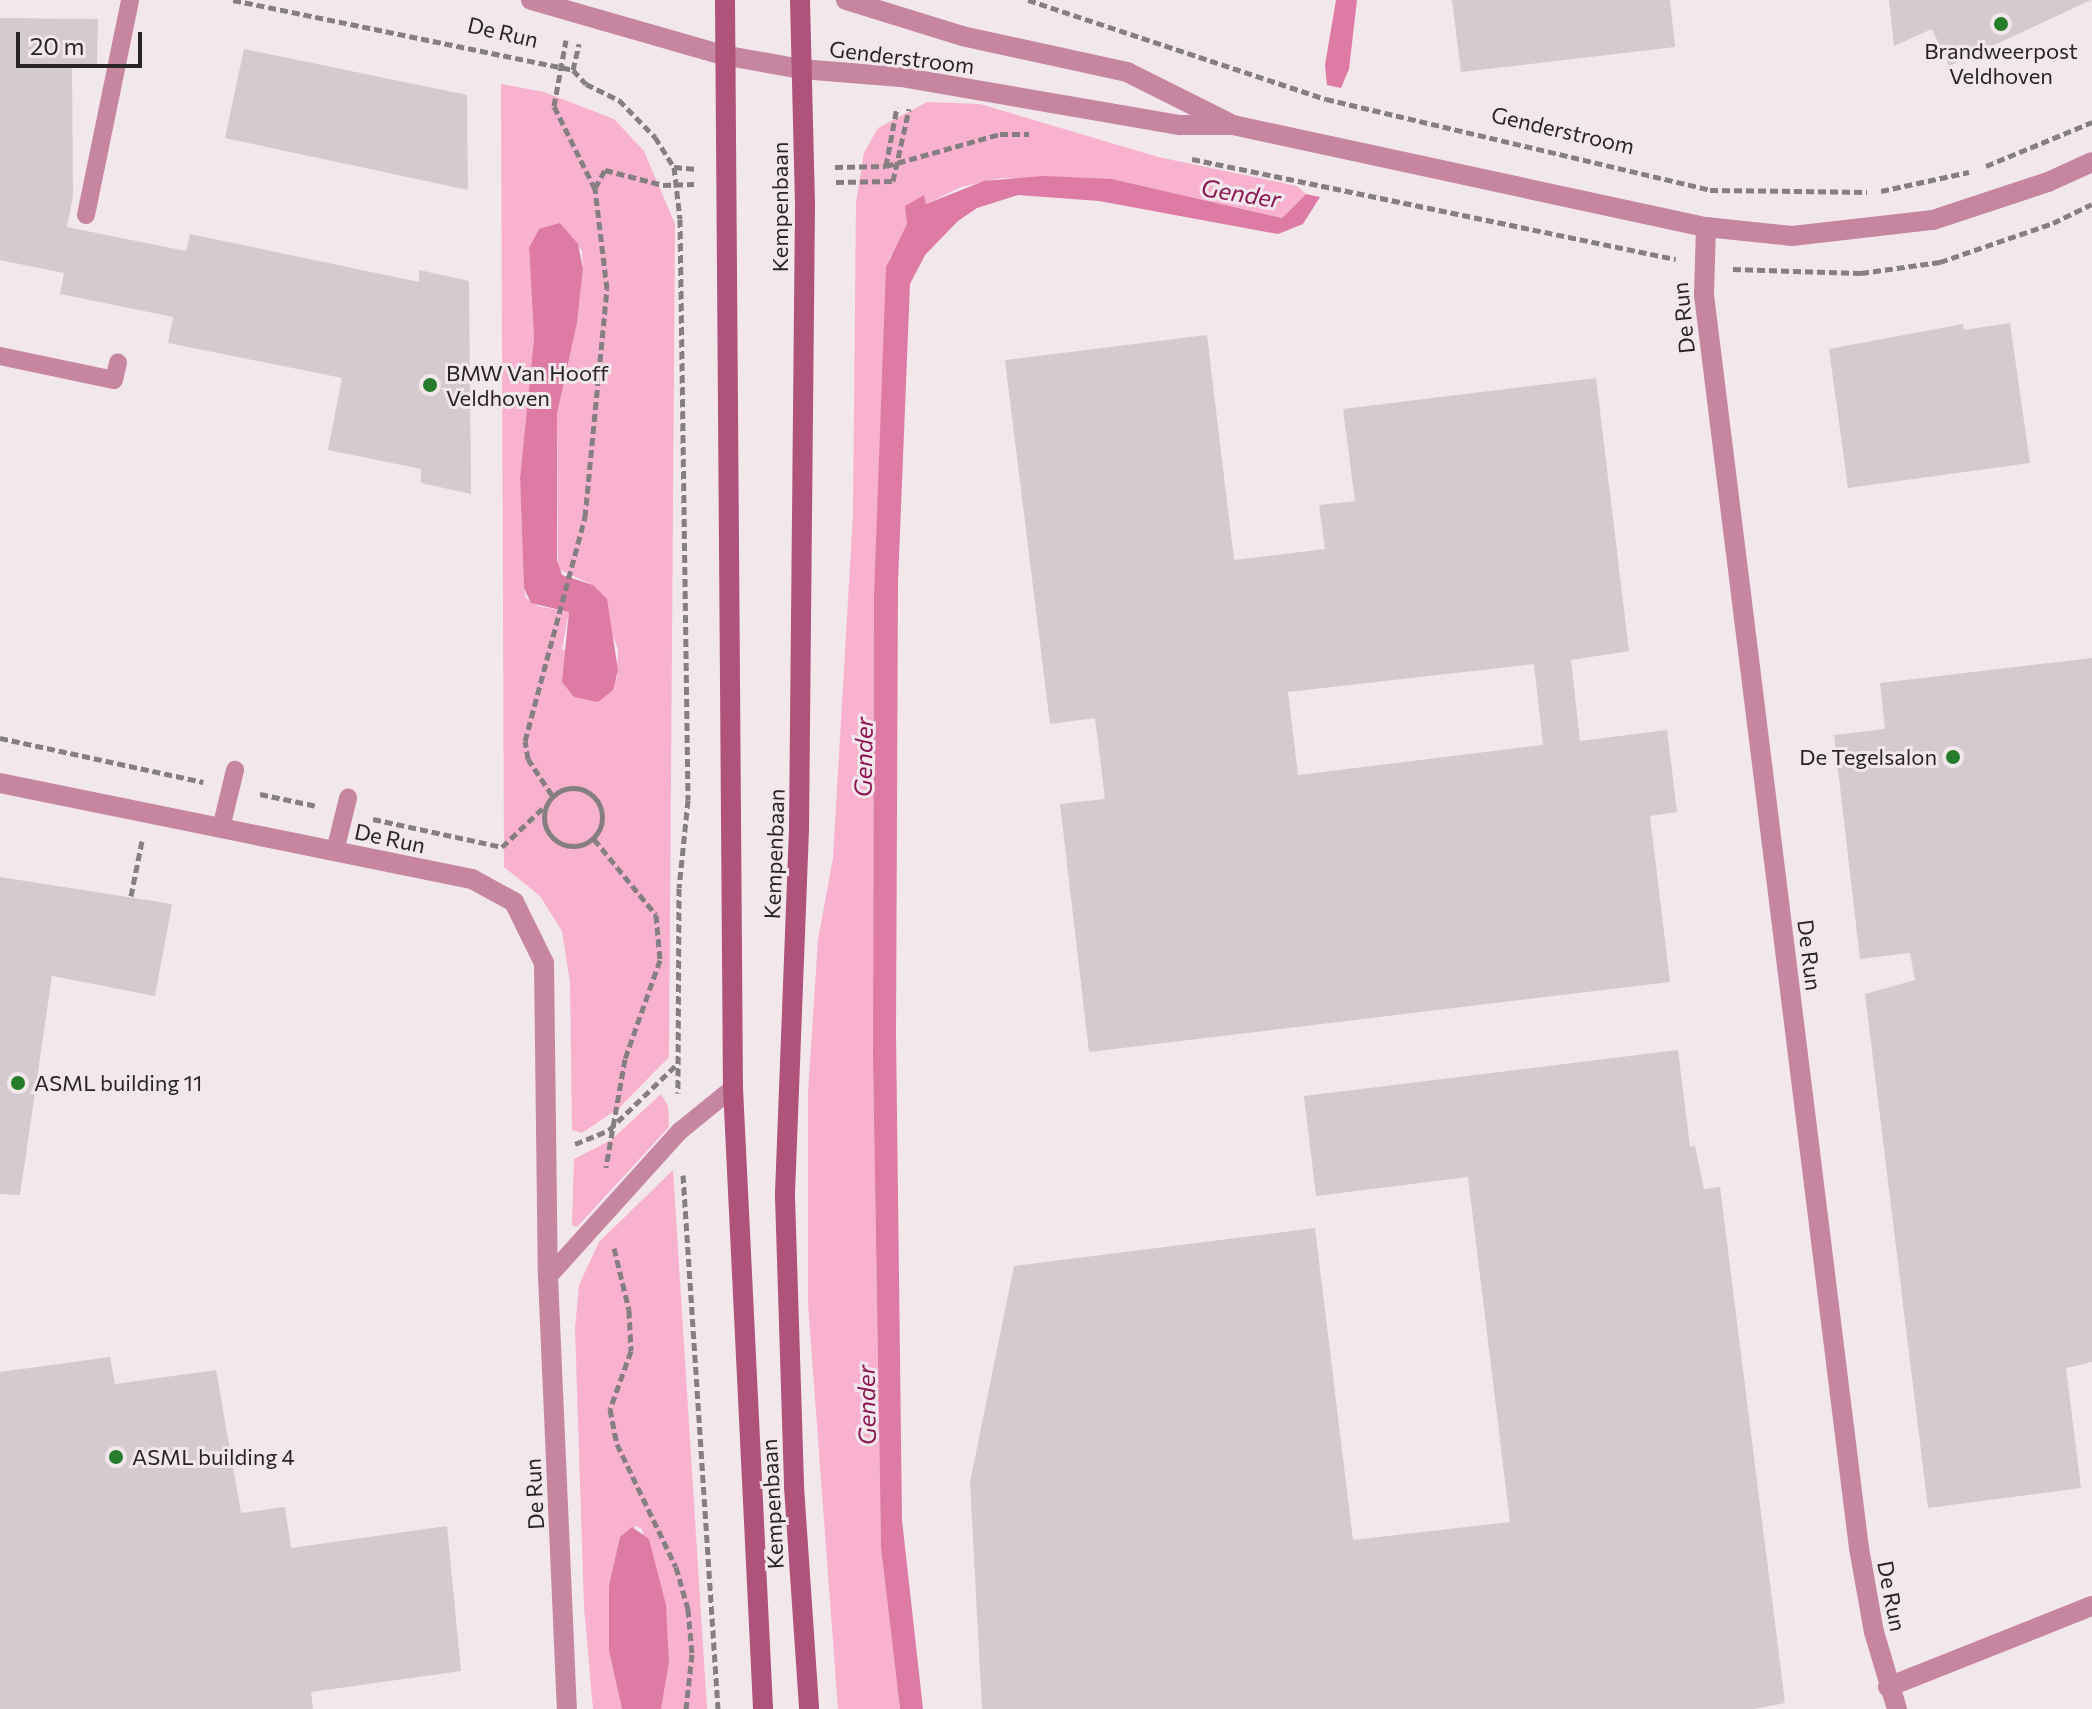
<!DOCTYPE html>
<style>
body{margin:0}
#map{position:relative;width:2092px;height:1709px;overflow:hidden;background:#f2e7eb;font-family:Commissioner,sans-serif}
div>[style]{position:absolute}
.green>*{inset:0;background:#f8b2cd}
.water>*{inset:0;background:#dd7ba5}
.building>*{inset:0;background:#d5cbce}
.path>*{height:5px;margin-top:-2.5px;transform-origin:0;background:repeating-linear-gradient(90deg,#867f82 0 8px,transparent 0 12px)}
.path>.ring{margin:-2.5px;padding:0;box-sizing:content-box;background:none;border:5px solid #867f82;border-radius:50%}
.service>*{height:18px;margin:-9px;padding:0 9px;transform-origin:9px;border-radius:9px;background:#c686a0}
.minor>*{height:20px;margin:-10px;padding:0 10px;transform-origin:10px;border-radius:10px;background:#c686a0}
.tertiary>*{height:20px;margin:-10px;padding:0 10px;transform-origin:10px;border-radius:10px;background:#c686a0}
.secondary>*{height:20px;margin:-10px;padding:0 10px;transform-origin:10px;border-radius:10px;background:#af537b}
.dots>*{width:22px;height:22px;translate:-50% -50%;box-sizing:border-box;border:4px solid #f2e7eb;border-radius:50%}
span{translate:-50% -50%;white-space:nowrap;text-align:center;line-height:1.15;-webkit-text-stroke:6px #f2e7eb;paint-order:stroke}
.street-label{font-size:22px;color:#292527}
.poi-label{font-size:22px;color:#292527}
.left{translate:0 -50%;text-align:left}
.right{translate:-100% -50%;text-align:right}
.water-label{font-size:24px;color:#8a1654;font-style:italic}
.scale{position:absolute;left:16px;top:32px;width:126px;height:36px;box-sizing:border-box;border:4px solid #292527;border-top:0;padding-left:10px;font-size:24px;line-height:28px;white-space:nowrap;color:#292527;-webkit-text-stroke:6px #f2e7eb;paint-order:stroke}
</style>
<div id="map">
<div class="green">
<div style="clip-path:polygon(evenodd,501px 84px,544px 92px,614px 119px,644px 151px,675px 224px,669px 1057px,619px 1108px,582px 1133px,572px 1130px,570px 982px,562px 931px,540px 896px,504px 867px,501px 84px,560px 223px,582px 251px,583px 269px,577px 323px,557px 414px,558px 569px,593px 585px,618px 649px,617px 679px,562px 649px,569px 612px,538px 606px,526px 598px,524px 588px,520px 478px,534px 338px,529px 248px,560px 223px)"></div>
<div style="clip-path:polygon(927px 102px,980px 104px,1158px 157px,1297px 186px,1306px 194px,1282px 218px,1112px 179px,1001px 178px,961px 187px,926px 204px,924px 196px,889px 259px,874px 595px,873px 1059px,881px 1548px,900px 1709px,838px 1709px,808px 1304px,808px 1092px,818px 940px,833px 858px,853px 514px,856px 202px,864px 153px,878px 128px)"></div>
<div style="clip-path:polygon(661px 1094px,668px 1106px,669px 1127px,577px 1227px,572px 1225px,574px 1159px,611px 1140px)"></div>
<div style="clip-path:polygon(673px 1170px,707px 1709px,661px 1709px,669px 1663px,642px 1529px,636px 1526px,620px 1537px,609px 1585px,609px 1651px,622px 1709px,593px 1709px,584px 1607px,575px 1328px,579px 1285px,599px 1242px)"></div>
</div>
<div class="water">
<div style="clip-path:polygon(1336px 0,1357px 0,1349px 69px,1341px 88px,1327px 85px,1325px 65px)"></div>
<div style="clip-path:polygon(1043px 176px,1112px 179px,1282px 218px,1306px 194px,1320px 197px,1303px 224px,1278px 234px,1099px 201px,1018px 195px,977px 208px,958px 221px,925px 255px,910px 284px,898px 582px,896px 1034px,902px 1520px,923px 1709px,900px 1709px,881px 1548px,873px 1059px,874px 595px,886px 267px,907px 224px,905px 206px,924px 195px,926px 204px,984px 181px)"></div>
<div style="clip-path:polygon(560px 223px,578px 244px,583px 269px,577px 323px,557px 414px,557px 560px,562px 575px,593px 585px,607px 599px,618px 670px,613px 690px,598px 702px,574px 697px,562px 682px,569px 612px,531px 603px,524px 588px,520px 478px,534px 338px,529px 248px,539px 229px)"></div>
<div style="clip-path:polygon(632px 1527px,649px 1539px,666px 1605px,669px 1663px,661px 1709px,622px 1709px,609px 1651px,609px 1585px,620px 1537px)"></div>
</div>
<div class="building">
<div style="clip-path:polygon(1452px 0,1670px 0,1675px 47px,1461px 72px)"></div>
<div style="clip-path:polygon(1889px 0,2091px 0,1949px 66px,1932px 29px,1894px 46px)"></div>
<div style="clip-path:polygon(0 18px,98px 19px,97px 67px,72px 67px,73px 196px,67px 227px,186px 251px,190px 234px,419px 282px,419px 270px,469px 281px,471px 494px,421px 483px,421px 469px,328px 450px,342px 378px,168px 343px,173px 317px,60px 294px,64px 273px,0 260px)"></div>
<div style="clip-path:polygon(244px 49px,467px 95px,468px 190px,225px 138px)"></div>
<div style="clip-path:polygon(2010px 323px,2030px 463px,1848px 488px,1829px 349px,1963px 324px,1964px 330px)"></div>
<div style="clip-path:polygon(evenodd,1207px 335px,1234px 560px,1325px 549px,1319px 505px,1355px 501px,1343px 409px,1596px 378px,1629px 651px,1571px 660px,1580px 741px,1667px 730px,1677px 812px,1650px 816px,1670px 982px,1089px 1052px,1060px 804px,1105px 799px,1095px 718px,1050px 724px,1005px 360px,1207px 335px,1534px 664px,1543px 745px,1298px 775px,1288px 692px,1534px 664px)"></div>
<div style="clip-path:polygon(2092px 658px,2092px 1362px,2066px 1368px,2081px 1488px,1928px 1508px,1865px 994px,1915px 980px,1910px 953px,1860px 959px,1834px 735px,1885px 729px,1880px 683px)"></div>
<div style="clip-path:polygon(0 877px,172px 904px,155px 996px,52px 976px,20px 1195px,0 1194px)"></div>
<div style="clip-path:polygon(1678px 1050px,1690px 1147px,1695px 1146px,1704px 1189px,1720px 1187px,1785px 1703px,1754px 1709px,982px 1709px,970px 1482px,1014px 1266px,1315px 1228px,1353px 1540px,1510px 1522px,1468px 1177px,1316px 1196px,1304px 1096px)"></div>
<div style="clip-path:polygon(110px 1357px,115px 1384px,216px 1370px,241px 1513px,285px 1507px,291px 1548px,447px 1526px,461px 1671px,311px 1692px,313px 1709px,0 1709px,0 1372px)"></div>
</div>
<div class="path">
<div style="left:233px;top:0;width:347px;rotate:11.6deg"></div>
<div style="left:1028px;top:0;width:314px;rotate:18.4deg"></div>
<div style="left:1326px;top:99px;width:395px;rotate:13.3deg"></div>
<div style="left:1710px;top:190px;width:157px;rotate:0.7deg"></div>
<div style="left:573px;top:70px;width:19px;rotate:47deg"></div>
<div style="left:586px;top:84px;width:37px;rotate:26deg"></div>
<div style="left:619px;top:100px;width:52px;rotate:45.8deg"></div>
<div style="left:655px;top:137px;width:36px;rotate:58deg"></div>
<div style="left:674px;top:167px;width:52px;rotate:83.4deg"></div>
<div style="left:680px;top:219px;width:581px;rotate:89.21deg"></div>
<div style="left:688px;top:800px;width:88px;rotate:95.8deg"></div>
<div style="left:679px;top:888px;width:205px;rotate:90.3deg"></div>
<div style="left:573px;top:70px;width:27px;rotate:-77deg"></div>
<div style="left:1192px;top:159px;width:494px;rotate:11.7deg"></div>
<div style="left:886px;top:166px;width:60px;rotate:-79.4deg"></div>
<div style="left:1986px;top:166px;width:115px;rotate:-22.5deg"></div>
<div style="left:674px;top:167px;width:23px;rotate:5deg"></div>
<div style="left:835px;top:167px;width:51px;rotate:-1.1deg"></div>
<div style="left:886px;top:166px;width:118px;rotate:-15.7deg"></div>
<div style="left:1000px;top:134px;width:29px"></div>
<div style="left:836px;top:182px;width:57px;rotate:-1deg"></div>
<div style="left:893px;top:181px;width:74px;rotate:-77.5deg"></div>
<div style="left:595px;top:188px;width:21px;rotate:-61deg"></div>
<div style="left:605px;top:170px;width:60px;rotate:14.5deg"></div>
<div style="left:663px;top:185px;width:31px;rotate:-2deg"></div>
<div style="left:1881px;top:191px;width:90px;rotate:-12.2deg"></div>
<div style="left:1733px;top:269px;width:128px;rotate:1.8deg"></div>
<div style="left:1861px;top:273px;width:80px;rotate:-7.9deg"></div>
<div style="left:1940px;top:262px;width:120px;rotate:-19deg"></div>
<div style="left:2053px;top:223px;width:43px;rotate:-26deg"></div>
<div style="left:0;top:738px;width:208px;rotate:12.2deg"></div>
<div class="ring" style="left:544px;top:788px;width:53px;height:53px"></div>
<div style="left:260px;top:794px;width:58px;rotate:11.9deg"></div>
<div style="left:552px;top:795px;width:43px;rotate:-123.7deg"></div>
<div style="left:528px;top:759px;width:18px;rotate:-99deg"></div>
<div style="left:525px;top:741px;width:232px;rotate:-75deg"></div>
<div style="left:585px;top:517px;width:229px;rotate:-84.5deg"></div>
<div style="left:607px;top:289px;width:101px;rotate:-96.8deg"></div>
<div style="left:595px;top:189px;width:93px;rotate:-116.3deg"></div>
<div style="left:554px;top:106px;width:67px;rotate:-79.7deg"></div>
<div style="left:373px;top:819px;width:132px;rotate:12.2deg"></div>
<div style="left:502px;top:847px;width:59px;rotate:-43.6deg"></div>
<div style="left:594px;top:839px;width:98px;rotate:50.8deg"></div>
<div style="left:656px;top:915px;width:45px;rotate:84.9deg"></div>
<div style="left:660px;top:960px;width:105px;rotate:109.5deg"></div>
<div style="left:625px;top:1059px;width:110px;rotate:100deg"></div>
<div style="left:131px;top:896px;width:56px;rotate:-78.7deg"></div>
<div style="left:575px;top:1144px;width:37px;rotate:-22deg"></div>
<div style="left:609px;top:1130px;width:93px;rotate:-44.1deg"></div>
<div style="left:683px;top:1175px;width:535px;rotate:86.25deg"></div>
<div style="left:614px;top:1248px;width:64px;rotate:76.4deg"></div>
<div style="left:629px;top:1310px;width:41px;rotate:87.2deg"></div>
<div style="left:631px;top:1351px;width:62px;rotate:109.9deg"></div>
<div style="left:610px;top:1409px;width:36px;rotate:79deg"></div>
<div style="left:617px;top:1444px;width:136px;rotate:64.4deg"></div>
<div style="left:676px;top:1567px;width:44px;rotate:74.1deg"></div>
<div style="left:688px;top:1609px;width:45px;rotate:84.9deg"></div>
<div style="left:692px;top:1654px;width:55px;rotate:96.2deg"></div>
</div>
<div class="service">
<div style="left:86px;top:215px;width:219px;rotate:-78.4deg"></div>
<div style="left:0;top:356px;width:116px;rotate:11.9deg"></div>
<div style="left:114px;top:380px;width:18px;rotate:-77deg"></div>
<div style="left:221px;top:828px;width:60px;rotate:-76.4deg"></div>
<div style="left:335px;top:851px;width:55px;rotate:-76.2deg"></div>
<div style="left:548px;top:1277px;width:197px;rotate:-47.9deg"></div>
<div style="left:680px;top:1131px;width:68px;rotate:-39.1deg"></div>
</div>
<div class="minor">
<div style="left:1706px;top:227px;width:68px;rotate:91.7deg"></div>
<div style="left:1704px;top:295px;width:1263px;rotate:82.95deg"></div>
<div style="left:1859px;top:1548px;width:85px;rotate:79.9deg"></div>
<div style="left:1874px;top:1632px;width:80px;rotate:73.4deg"></div>
<div style="left:0;top:783px;width:482px;rotate:11.5deg"></div>
<div style="left:472px;top:879px;width:48px;rotate:28.7deg"></div>
<div style="left:514px;top:902px;width:68px;rotate:63.8deg"></div>
<div style="left:544px;top:963px;width:314px;rotate:89.3deg"></div>
<div style="left:548px;top:1277px;width:432px;rotate:87.5deg"></div>
<div style="left:1888px;top:1687px;width:219px;rotate:-21.7deg"></div>
</div>
<div class="tertiary">
<div style="left:531px;top:0;width:200px;rotate:16deg"></div>
<div style="left:723px;top:55px;width:79px;rotate:10.2deg"></div>
<div style="left:801px;top:69px;width:100px;rotate:4.6deg"></div>
<div style="left:901px;top:77px;width:283px;rotate:9.8deg"></div>
<div style="left:1180px;top:125px;width:53px"></div>
<div style="left:1233px;top:125px;width:484px;rotate:12.2deg"></div>
<div style="left:1706px;top:227px;width:86px;rotate:6deg"></div>
<div style="left:1792px;top:236px;width:142px;rotate:-6.5deg"></div>
<div style="left:1933px;top:220px;width:121px;rotate:-18.3deg"></div>
<div style="left:2048px;top:182px;width:48px;rotate:-24.4deg"></div>
<div style="left:846px;top:0;width:121px;rotate:17.2deg"></div>
<div style="left:962px;top:36px;width:169px;rotate:12.3deg"></div>
<div style="left:1127px;top:72px;width:114px;rotate:26.6deg"></div>
</div>
<div class="secondary">
<div style="left:725px;top:0;width:1088px;rotate:89.58deg"></div>
<div style="left:733px;top:1088px;width:622px;rotate:87.23deg"></div>
<div style="left:800px;top:0;width:204px;rotate:88.6deg"></div>
<div style="left:805px;top:204px;width:625px;rotate:90.55deg"></div>
<div style="left:799px;top:829px;width:368px;rotate:92.2deg"></div>
<div style="left:785px;top:1197px;width:290px;rotate:88.2deg"></div>
<div style="left:794px;top:1487px;width:223px;rotate:86.1deg"></div>
</div>
<div class="dots">
<div style="left:2001px;top:24px;background:#267e2c"></div>
<div style="left:430px;top:385px;background:#267e2c"></div>
<div style="left:1953px;top:757px;background:#267e2c"></div>
<div style="left:18px;top:1083px;background:#267e2c"></div>
<div style="left:116px;top:1457px;background:#267e2c"></div>
</div>
<div class="street-label">
<span style="left:503px;top:32px;rotate:13deg">De Run</span>
<span style="left:902px;top:57px;rotate:7deg">Genderstroom</span>
<span style="left:1563px;top:130px;rotate:13deg">Genderstroom</span>
<span style="left:780px;top:207px;rotate:-90deg">Kempenbaan</span>
<span style="left:1683px;top:318px;rotate:-96deg">De Run</span>
<span style="left:390px;top:838px;rotate:12deg">De Run</span>
<span style="left:774px;top:854px;rotate:-88deg">Kempenbaan</span>
<span style="left:1810px;top:955px;rotate:83deg">De Run</span>
<span style="left:534px;top:1494px;rotate:-93deg">De Run</span>
<span style="left:772px;top:1504px;rotate:-93deg">Kempenbaan</span>
<span style="left:1892px;top:1596px;rotate:79deg">De Run</span>
</div>
<div class="poi-label">
<span style="left:2001px;top:63px">Brandweerpost<br>Veldhoven</span>
<span class="left" style="left:446px;top:385px">BMW Van Hooff<br>Veldhoven</span>
<span class="right" style="left:1937px;top:757px">De Tegelsalon</span>
<span class="left" style="left:34px;top:1083px">ASML building 11</span>
<span class="left" style="left:132px;top:1457px">ASML building 4</span>
</div>
<div class="water-label">
<span style="left:1241px;top:193px;rotate:9deg">Gender</span>
<span style="left:863px;top:757px;rotate:-89deg">Gender</span>
<span style="left:866px;top:1405px;rotate:-91deg">Gender</span>
</div>
<div class="scale">20 m</div>
</div>
